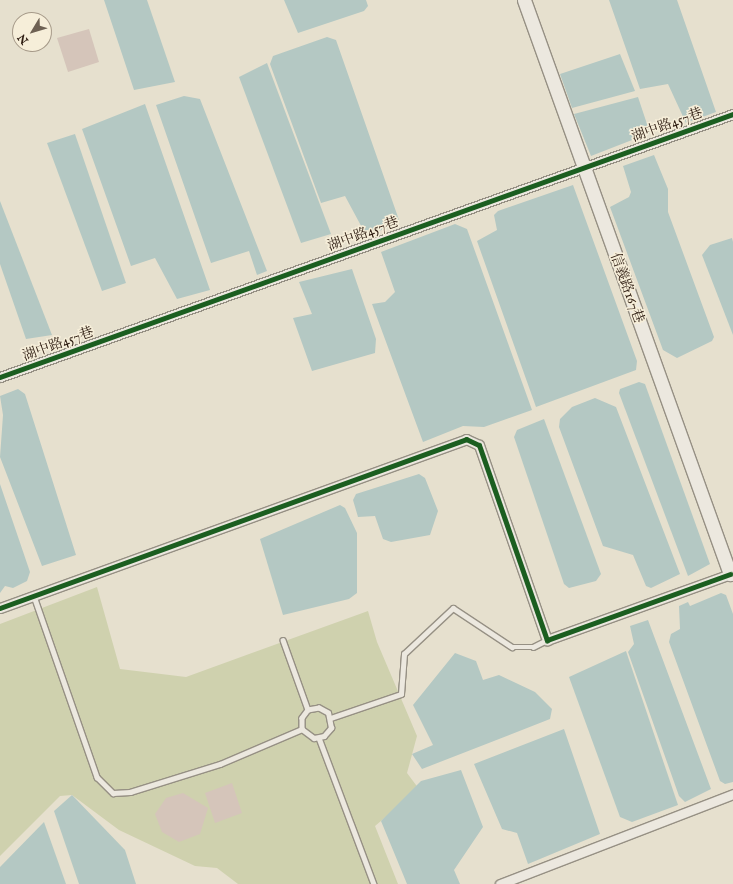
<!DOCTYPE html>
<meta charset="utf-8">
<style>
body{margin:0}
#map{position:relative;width:733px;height:884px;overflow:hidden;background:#e6e0ce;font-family:"IM FELL English","Noto Serif TC",serif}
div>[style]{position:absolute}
.green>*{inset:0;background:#cfd1ae}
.water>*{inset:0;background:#b4c8c3}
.building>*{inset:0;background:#d5c5ba}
.roads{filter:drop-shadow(1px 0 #969084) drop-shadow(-1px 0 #969084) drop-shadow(0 1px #969084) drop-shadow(0 -1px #969084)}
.lane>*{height:4.5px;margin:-2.25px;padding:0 2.25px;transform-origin:2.25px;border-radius:2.25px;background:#ece8df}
.street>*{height:9px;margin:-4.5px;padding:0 4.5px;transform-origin:4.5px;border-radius:4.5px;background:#ece8df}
.secondary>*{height:13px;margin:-6.5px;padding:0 6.5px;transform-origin:6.5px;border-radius:6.5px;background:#ece8df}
.cycleway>*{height:5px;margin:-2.5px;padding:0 2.5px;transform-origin:2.5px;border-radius:2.5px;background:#1b5e20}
span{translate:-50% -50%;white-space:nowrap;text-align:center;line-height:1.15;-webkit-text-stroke:3px #f6eed9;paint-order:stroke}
.street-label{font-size:14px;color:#2d1c11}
.north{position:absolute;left:12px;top:12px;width:40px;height:40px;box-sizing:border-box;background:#f6eed9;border:1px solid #a69a89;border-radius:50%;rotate:232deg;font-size:11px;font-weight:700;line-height:16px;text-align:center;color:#2d1c11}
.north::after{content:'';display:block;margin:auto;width:14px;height:18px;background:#6e6153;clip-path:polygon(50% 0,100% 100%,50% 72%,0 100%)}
</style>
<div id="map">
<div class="green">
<div style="clip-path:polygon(97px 587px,120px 669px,186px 677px,368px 611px,377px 642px,417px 736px,407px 773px,419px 789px,375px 826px,398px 884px,238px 884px,217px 868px,195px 866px,119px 830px,72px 795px,60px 796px,0 856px,0 624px)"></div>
</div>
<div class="water">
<div style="clip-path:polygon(104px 0,147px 0,175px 82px,134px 90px)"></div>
<div style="clip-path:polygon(284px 0,366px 0,368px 6px,364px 11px,298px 33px)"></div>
<div style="clip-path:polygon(609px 0,677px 0,716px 112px,686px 123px,668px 84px,640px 89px)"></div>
<div style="clip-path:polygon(327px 37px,336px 40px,399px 220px,397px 225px,366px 235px,345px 196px,321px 203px,270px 64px,273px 56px)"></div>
<div style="clip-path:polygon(620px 54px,635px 91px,572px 108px,560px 74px)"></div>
<div style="clip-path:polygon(267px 63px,331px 234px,301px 243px,239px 77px)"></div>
<div style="clip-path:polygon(184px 96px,200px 99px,267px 271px,257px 275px,249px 251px,211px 263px,156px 105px)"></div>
<div style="clip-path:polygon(638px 97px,650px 133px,591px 156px,574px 114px)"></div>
<div style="clip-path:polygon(145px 104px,210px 290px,177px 299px,155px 258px,131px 266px,82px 129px)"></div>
<div style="clip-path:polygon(75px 134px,126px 283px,102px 291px,47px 143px)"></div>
<div style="clip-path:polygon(654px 155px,668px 189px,668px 212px,714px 337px,712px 341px,677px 358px,663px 350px,610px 207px,629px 197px,631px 192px,623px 166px)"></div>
<div style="clip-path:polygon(573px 185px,637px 361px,636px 370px,536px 407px,477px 241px,497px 230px,494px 215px,498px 211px)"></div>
<div style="clip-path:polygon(0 201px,52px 335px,26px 339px,0 264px)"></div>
<div style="clip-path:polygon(455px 224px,467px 229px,532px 410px,484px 427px,463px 426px,423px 442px,372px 304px,385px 302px,395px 292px,381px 252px)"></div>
<div style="clip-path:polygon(732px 238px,733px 242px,733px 335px,702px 255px,710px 245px)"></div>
<div style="clip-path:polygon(352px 269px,376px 339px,375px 353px,312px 371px,293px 318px,312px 314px,299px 282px)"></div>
<div style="clip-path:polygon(639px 382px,645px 384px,710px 564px,688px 576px,619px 393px,620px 389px)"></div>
<div style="clip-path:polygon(18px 389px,25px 394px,76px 555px,42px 566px,0 457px,3px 415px,0 396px)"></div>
<div style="clip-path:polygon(595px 398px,616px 407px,680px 574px,651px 588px,646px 586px,633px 555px,603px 546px,559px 427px,560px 419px,572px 407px)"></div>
<div style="clip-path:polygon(544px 419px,601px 574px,596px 581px,569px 588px,564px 584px,514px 437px,517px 430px)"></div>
<div style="clip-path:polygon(419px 474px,425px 478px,438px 511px,430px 535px,391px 542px,383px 539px,375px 516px,358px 517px,353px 500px,356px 494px)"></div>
<div style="clip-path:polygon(0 484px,30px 572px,27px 581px,13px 588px,5px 586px,0 593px)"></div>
<div style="clip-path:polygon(340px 505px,345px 508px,357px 533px,357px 593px,349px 599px,283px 615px,260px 539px)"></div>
<div style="clip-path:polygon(721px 593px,726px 595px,733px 614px,733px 782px,725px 784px,720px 781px,669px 642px,671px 634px,680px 629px,679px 606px,688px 602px,690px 606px)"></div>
<div style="clip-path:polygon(648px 620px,711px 789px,685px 802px,679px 796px,628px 652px,634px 644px,630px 626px)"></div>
<div style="clip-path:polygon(626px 651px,678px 805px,632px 822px,620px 817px,569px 677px)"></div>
<div style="clip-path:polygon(455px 653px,476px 661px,483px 680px,499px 675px,535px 692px,552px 709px,550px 719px,422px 769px,412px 754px,433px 745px,413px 705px)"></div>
<div style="clip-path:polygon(564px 729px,600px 834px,528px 864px,517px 833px,502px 829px,474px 764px)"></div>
<div style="clip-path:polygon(461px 770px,483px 827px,454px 870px,460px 884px,407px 884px,381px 821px,421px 781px)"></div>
<div style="clip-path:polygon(72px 795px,125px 850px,136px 884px,79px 884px,54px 811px)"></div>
<div style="clip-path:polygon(44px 822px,66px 884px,0 884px,0 867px)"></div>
</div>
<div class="building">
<div style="clip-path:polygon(89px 29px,99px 62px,68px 72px,57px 38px)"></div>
<div style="clip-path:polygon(232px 783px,242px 813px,215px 823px,205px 793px)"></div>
<div style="clip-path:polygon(183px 793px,208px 808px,200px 834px,179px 842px,162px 832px,155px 814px,166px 798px)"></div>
</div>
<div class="roads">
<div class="lane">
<div style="left:34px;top:596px;width:192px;rotate:70.8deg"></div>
<div style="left:97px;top:777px;width:23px;rotate:45deg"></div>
<div style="left:113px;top:793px;width:17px;rotate:-3deg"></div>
<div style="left:130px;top:792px;width:94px;rotate:-17.3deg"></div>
<div style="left:220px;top:764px;width:89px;rotate:-23.1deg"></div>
<div style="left:283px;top:640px;width:74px;rotate:70.3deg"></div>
<div style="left:308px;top:710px;width:10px;rotate:127deg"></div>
<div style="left:302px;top:718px;width:11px;rotate:90deg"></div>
<div style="left:302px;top:729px;width:15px;rotate:37deg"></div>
<div style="left:314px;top:738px;width:10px;rotate:-11deg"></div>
<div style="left:324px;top:736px;width:11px;rotate:-49deg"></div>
<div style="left:331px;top:728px;width:15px;rotate:-101deg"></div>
<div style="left:328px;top:713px;width:10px;rotate:-151deg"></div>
<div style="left:319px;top:708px;width:11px;rotate:170deg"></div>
<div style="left:331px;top:718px;width:74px;rotate:-18.9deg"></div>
<div style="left:401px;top:694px;width:40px;rotate:-85.7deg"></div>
<div style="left:404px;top:654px;width:67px;rotate:-43.2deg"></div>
<div style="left:453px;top:608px;width:71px;rotate:33.5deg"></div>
<div style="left:512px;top:647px;width:21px"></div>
<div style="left:533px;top:647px;width:16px;rotate:-27deg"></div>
<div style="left:319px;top:738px;width:156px;rotate:69.4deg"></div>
</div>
<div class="street">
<div style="left:0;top:377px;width:779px;rotate:-19.74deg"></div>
<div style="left:0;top:608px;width:496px;rotate:-19.9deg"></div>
<div style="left:466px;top:439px;width:14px;rotate:25deg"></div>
<div style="left:479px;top:445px;width:207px;rotate:70.8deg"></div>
<div style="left:547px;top:640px;width:195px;rotate:-19.8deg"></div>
<div style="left:500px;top:884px;width:250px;rotate:-21.1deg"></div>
</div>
<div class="secondary">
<div style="left:524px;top:0;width:610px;rotate:70.26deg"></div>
<div style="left:730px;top:574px;width:3px;rotate:-18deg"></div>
</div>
</div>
<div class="cycleway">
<div style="left:0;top:377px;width:779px;rotate:-19.74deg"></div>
<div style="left:0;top:608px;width:496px;rotate:-19.9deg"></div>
<div style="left:466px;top:439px;width:14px;rotate:25deg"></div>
<div style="left:479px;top:445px;width:207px;rotate:70.8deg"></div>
<div style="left:547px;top:640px;width:195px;rotate:-19.8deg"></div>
</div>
<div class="street-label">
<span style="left:667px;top:125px;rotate:-20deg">湖中路457巷</span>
<span style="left:363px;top:234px;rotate:-20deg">湖中路457巷</span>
<span style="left:627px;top:288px;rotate:70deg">信義路167巷</span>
<span style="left:58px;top:344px;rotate:-20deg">湖中路457巷</span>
</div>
<div class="north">N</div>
</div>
